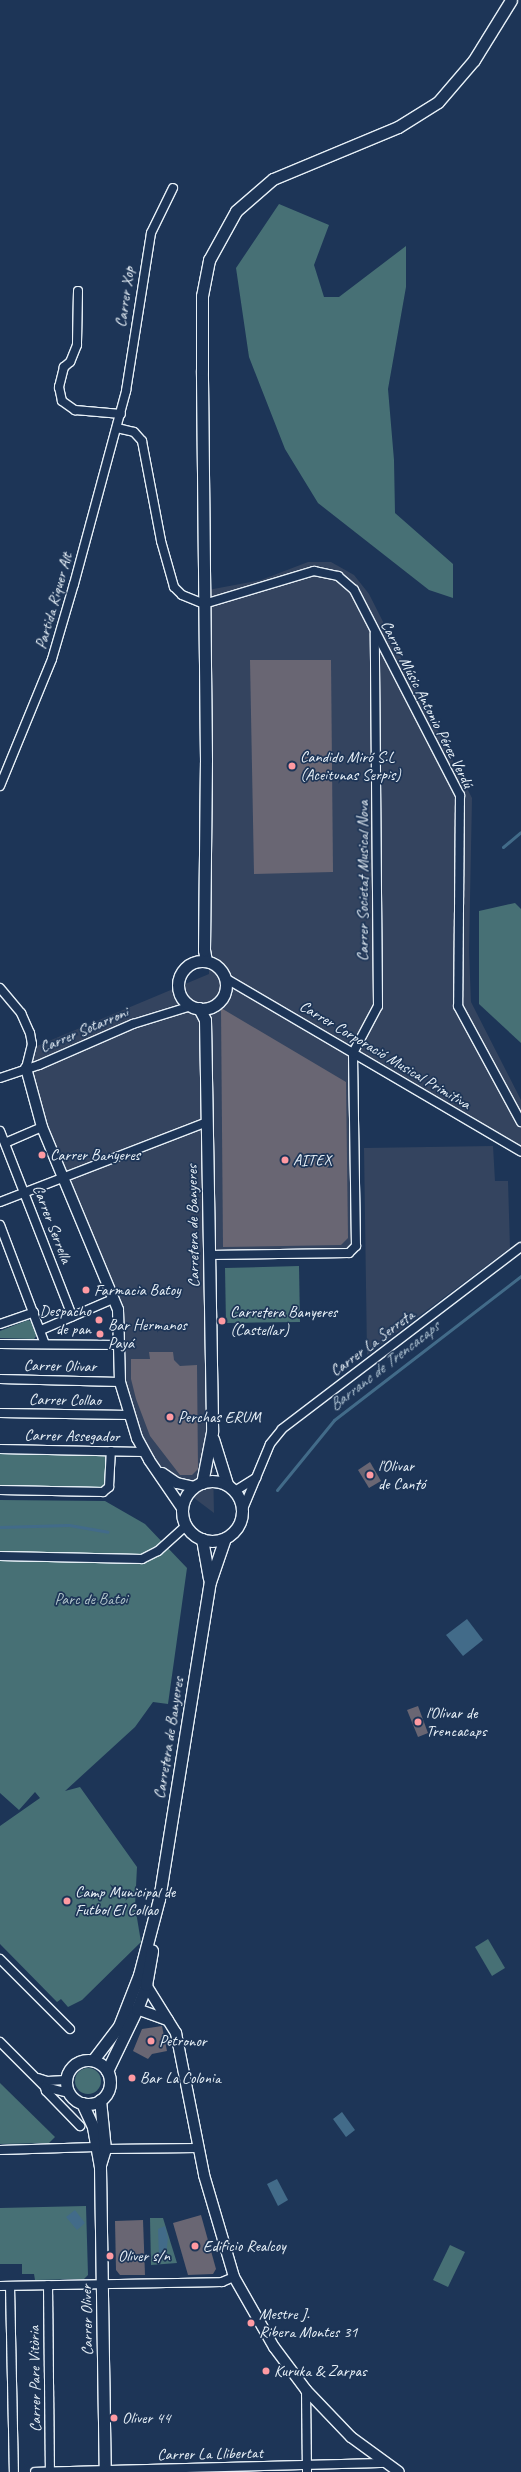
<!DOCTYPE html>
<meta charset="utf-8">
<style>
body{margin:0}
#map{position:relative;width:521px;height:2472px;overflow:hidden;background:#1d3557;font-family:Caveat,sans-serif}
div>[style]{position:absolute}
.built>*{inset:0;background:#34445f}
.green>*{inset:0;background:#477075}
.round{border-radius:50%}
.water>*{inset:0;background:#426b89}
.stream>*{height:3px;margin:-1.5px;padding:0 1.5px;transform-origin:1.5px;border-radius:1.5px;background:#426b89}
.building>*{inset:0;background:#696673}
.roads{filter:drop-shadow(1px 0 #e8f1f8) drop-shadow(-1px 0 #e8f1f8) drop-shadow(0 1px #e8f1f8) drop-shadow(0 -1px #e8f1f8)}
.minor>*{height:8px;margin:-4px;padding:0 4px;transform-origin:4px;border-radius:4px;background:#1d3557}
.tertiary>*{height:10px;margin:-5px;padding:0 5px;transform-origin:5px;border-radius:5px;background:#1d3557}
.secondary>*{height:11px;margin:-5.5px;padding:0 5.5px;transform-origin:5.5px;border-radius:5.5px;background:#1d3557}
.secondary>.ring{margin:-5.5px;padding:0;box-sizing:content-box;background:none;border:11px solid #1d3557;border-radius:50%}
.dots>*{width:11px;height:11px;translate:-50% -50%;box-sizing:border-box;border:2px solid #1d3557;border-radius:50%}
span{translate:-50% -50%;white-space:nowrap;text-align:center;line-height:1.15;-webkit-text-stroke:3.5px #1d3557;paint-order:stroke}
.street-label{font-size:16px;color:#e8f1f8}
.poi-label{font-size:16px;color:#e8f1f8}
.left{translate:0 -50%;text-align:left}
.right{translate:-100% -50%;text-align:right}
.park-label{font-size:16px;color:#b0c4ca}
.water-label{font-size:17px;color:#aec2d1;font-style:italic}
</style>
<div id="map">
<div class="built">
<div style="clip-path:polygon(308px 562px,331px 562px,354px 575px,369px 594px,472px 798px,469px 951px,471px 1002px,521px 1100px,521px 1152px,353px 1054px,356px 1253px,209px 1255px,214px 1513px,149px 1464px,120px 1382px,118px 1317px,28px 1083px,37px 1046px,209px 974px,208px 590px,261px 580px)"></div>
<div style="clip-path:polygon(493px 1146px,495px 1181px,508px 1181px,510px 1248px,367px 1355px,364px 1148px)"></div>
</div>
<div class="green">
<div style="clip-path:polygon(279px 204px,329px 225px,314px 265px,324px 297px,339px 297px,406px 246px,406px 287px,388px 389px,394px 460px,395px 513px,453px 564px,453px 598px,429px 590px,318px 503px,285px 449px,249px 357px,236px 268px)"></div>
<div style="clip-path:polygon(515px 903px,521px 909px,521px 1043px,479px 1004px,479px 911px)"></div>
<div style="clip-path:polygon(299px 1266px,300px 1322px,226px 1323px,225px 1268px)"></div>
<div style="clip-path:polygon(28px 1320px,32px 1322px,37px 1335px,34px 1339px,0 1338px,0 1331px)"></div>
<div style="clip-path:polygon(0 1454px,105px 1455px,108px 1458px,105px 1485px,102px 1488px,0 1486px)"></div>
<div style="clip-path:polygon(0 1500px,105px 1501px,145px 1524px,187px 1568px,168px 1704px,153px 1702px,135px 1727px,65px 1791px,80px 1787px,137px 1867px,135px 1906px,141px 1942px,82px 2000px,68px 2007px,61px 1999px,57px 2002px,0 1944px,0 1826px,40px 1798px,35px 1792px,19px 1810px,0 1793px)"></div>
<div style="clip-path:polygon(488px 1939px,505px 1968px,492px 1976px,475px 1947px)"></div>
<div class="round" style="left:75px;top:2068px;width:26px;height:26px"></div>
<div style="clip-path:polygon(0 2083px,55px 2137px,49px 2143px,0 2144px)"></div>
<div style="clip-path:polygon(86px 2206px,88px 2275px,84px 2279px,35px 2280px,34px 2274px,22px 2274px,22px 2264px,0 2264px,0 2208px)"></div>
<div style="clip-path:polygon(150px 2218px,163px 2218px,177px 2263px,151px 2265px)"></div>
<div style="clip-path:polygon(450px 2245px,465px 2252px,448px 2287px,433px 2280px)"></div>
</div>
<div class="water">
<div style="clip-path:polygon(467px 1619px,483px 1640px,463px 1656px,446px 1635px)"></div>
<div style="clip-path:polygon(342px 2112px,355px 2130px,346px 2137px,333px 2119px)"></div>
<div style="clip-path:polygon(277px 2179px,288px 2200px,278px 2206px,267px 2184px)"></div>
<div style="clip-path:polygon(75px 2210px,85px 2223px,77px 2230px,66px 2217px)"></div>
<div style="clip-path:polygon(165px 2226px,168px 2238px,166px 2255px,159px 2256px,158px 2229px)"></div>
</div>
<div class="stream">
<div style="left:503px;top:847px;width:23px;rotate:-40deg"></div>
<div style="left:277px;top:1490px;width:90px;rotate:-50.8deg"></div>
<div style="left:334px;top:1420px;width:236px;rotate:-37.6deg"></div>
<div style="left:0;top:1527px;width:69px;rotate:-1.7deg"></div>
<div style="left:69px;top:1525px;width:39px;rotate:10deg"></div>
</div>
<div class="building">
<div style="clip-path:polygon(250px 660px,331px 660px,333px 872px,254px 874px)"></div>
<div style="clip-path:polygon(221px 1008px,346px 1082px,348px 1238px,341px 1245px,223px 1247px)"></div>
<div style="clip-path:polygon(149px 1352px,173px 1352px,174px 1360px,180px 1366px,197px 1365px,198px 1469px,192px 1475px,180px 1475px,150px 1436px,136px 1399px,131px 1379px,131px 1359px,150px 1359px)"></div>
<div style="clip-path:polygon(370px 1462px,381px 1481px,369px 1488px,358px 1470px)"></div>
<div style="clip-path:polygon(418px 1706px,428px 1733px,418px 1737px,407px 1710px)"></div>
<div style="clip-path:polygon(162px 2026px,167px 2051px,152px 2054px,148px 2059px,133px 2051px,142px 2029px)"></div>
<div style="clip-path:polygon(201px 2215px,216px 2269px,213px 2274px,188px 2275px,173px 2223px)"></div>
<div style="clip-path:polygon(143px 2220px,145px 2275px,120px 2275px,116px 2270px,115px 2221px)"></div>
</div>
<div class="roads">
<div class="minor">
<div style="left:78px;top:291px;width:54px;rotate:91.1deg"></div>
<div style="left:77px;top:345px;width:18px;rotate:112deg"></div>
<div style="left:70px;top:362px;width:8px;rotate:140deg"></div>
<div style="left:64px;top:367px;width:21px;rotate:104deg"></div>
<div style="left:59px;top:387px;width:14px;rotate:78deg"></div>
<div style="left:62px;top:401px;width:16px;rotate:35deg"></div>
<div style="left:75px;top:410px;width:46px;rotate:5deg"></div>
<div style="left:117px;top:428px;width:17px;rotate:13deg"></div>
<div style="left:134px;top:432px;width:12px;rotate:48deg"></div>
<div style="left:142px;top:441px;width:102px;rotate:79.2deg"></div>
<div style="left:161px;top:541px;width:48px;rotate:74.2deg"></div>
<div style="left:174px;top:587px;width:11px;rotate:45deg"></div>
<div style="left:182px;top:595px;width:24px;rotate:22deg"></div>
<div style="left:204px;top:604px;width:115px;rotate:-16.7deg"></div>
<div style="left:314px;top:571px;width:25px;rotate:12deg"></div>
<div style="left:338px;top:576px;width:21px;rotate:41deg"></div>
<div style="left:354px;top:590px;width:231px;rotate:62.7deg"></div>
<div style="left:460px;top:795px;width:211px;rotate:90.5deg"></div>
<div style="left:458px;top:1006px;width:132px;rotate:61.5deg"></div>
<div style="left:0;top:786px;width:137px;rotate:-67.7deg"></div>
<div style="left:52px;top:659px;width:78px;rotate:-73.7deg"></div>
<div style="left:74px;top:584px;width:200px;rotate:-74.9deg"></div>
<div style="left:126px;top:391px;width:160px;rotate:-81deg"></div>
<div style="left:151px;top:233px;width:50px;rotate:-63.9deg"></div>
<div style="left:225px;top:978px;width:343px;rotate:30.4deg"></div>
<div style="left:0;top:988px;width:33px;rotate:50deg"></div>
<div style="left:21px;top:1013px;width:22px;rotate:66deg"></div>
<div style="left:30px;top:1033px;width:11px;rotate:80deg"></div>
<div style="left:32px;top:1044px;width:25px;rotate:104deg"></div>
<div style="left:0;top:1078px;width:41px;rotate:-18.4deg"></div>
<div style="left:39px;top:1065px;width:103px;rotate:-23.6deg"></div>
<div style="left:133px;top:1024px;width:61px;rotate:-17.2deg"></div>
<div style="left:0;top:1131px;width:199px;rotate:68.7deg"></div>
<div style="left:5px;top:1143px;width:40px;rotate:-23.4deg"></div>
<div style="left:0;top:1202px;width:222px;rotate:-21.1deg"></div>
<div style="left:0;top:1225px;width:127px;rotate:69.3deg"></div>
<div style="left:209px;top:1255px;width:140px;rotate:-0.8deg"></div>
<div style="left:349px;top:1253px;width:10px;rotate:-45deg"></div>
<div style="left:356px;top:1246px;width:193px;rotate:-90.9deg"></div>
<div style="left:353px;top:1053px;width:53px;rotate:-62deg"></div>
<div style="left:378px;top:1006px;width:373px;rotate:-90.5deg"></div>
<div style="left:0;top:1324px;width:36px;rotate:-19deg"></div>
<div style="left:41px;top:1330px;width:78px;rotate:-23.3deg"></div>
<div style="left:0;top:1344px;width:119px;rotate:0.5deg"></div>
<div style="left:0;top:1379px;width:120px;rotate:1.4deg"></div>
<div style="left:0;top:1413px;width:130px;rotate:0.9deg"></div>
<div style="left:0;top:1449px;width:143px;rotate:1.2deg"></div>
<div style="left:0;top:1490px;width:103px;rotate:1.1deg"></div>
<div style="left:103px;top:1492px;width:8px;rotate:-40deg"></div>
<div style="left:109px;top:1487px;width:36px;rotate:-87deg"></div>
<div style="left:235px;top:1491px;width:25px;rotate:-32deg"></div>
<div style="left:243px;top:1509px;width:70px;rotate:-67.4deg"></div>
<div style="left:270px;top:1444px;width:19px;rotate:-51deg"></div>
<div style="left:282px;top:1429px;width:300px;rotate:-37.3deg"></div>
<div style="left:0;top:1556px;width:142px;rotate:1.2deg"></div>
<div style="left:142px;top:1559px;width:18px;rotate:-27deg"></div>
<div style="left:158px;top:1551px;width:38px;rotate:-42deg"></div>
<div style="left:0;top:1959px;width:99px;rotate:45deg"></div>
<div style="left:0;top:2042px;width:64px;rotate:45deg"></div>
<div style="left:45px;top:2087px;width:25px;rotate:14deg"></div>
<div style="left:38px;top:2078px;width:9px;rotate:18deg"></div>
<div style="left:47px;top:2081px;width:19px;rotate:-3deg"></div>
<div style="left:45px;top:2087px;width:4px;rotate:76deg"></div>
<div style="left:46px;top:2091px;width:49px;rotate:45.8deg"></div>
<div style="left:105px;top:2149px;width:93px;rotate:-0.6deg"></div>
<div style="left:0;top:2150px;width:96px;rotate:-1.8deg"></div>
<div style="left:48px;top:2285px;width:187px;rotate:89.4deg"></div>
<div style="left:0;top:2286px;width:222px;rotate:-1deg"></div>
<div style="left:222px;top:2282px;width:13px;rotate:-23deg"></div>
<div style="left:10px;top:2286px;width:186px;rotate:88.8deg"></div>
<div style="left:306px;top:2390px;width:82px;rotate:89.3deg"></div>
<div style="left:35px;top:2472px;width:351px;rotate:-1.5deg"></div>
</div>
<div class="tertiary">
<div style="left:26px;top:1068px;width:61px;rotate:74.8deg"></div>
<div style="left:42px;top:1127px;width:198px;rotate:67.4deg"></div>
<div style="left:118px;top:1310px;width:72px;rotate:88.4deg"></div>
<div style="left:120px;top:1382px;width:59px;rotate:73.1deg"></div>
<div style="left:137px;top:1438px;width:25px;rotate:61deg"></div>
<div style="left:149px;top:1460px;width:58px;rotate:55.5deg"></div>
<div style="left:162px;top:1473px;width:18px;rotate:34deg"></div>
<div style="left:177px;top:1483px;width:17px;rotate:13deg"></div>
<div style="left:146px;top:1985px;width:57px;rotate:58deg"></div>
<div style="left:176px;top:2033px;width:145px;rotate:78.8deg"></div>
<div style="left:204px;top:2175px;width:106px;rotate:73.6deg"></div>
<div style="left:234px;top:2277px;width:81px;rotate:60.3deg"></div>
<div style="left:274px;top:2347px;width:54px;rotate:53.3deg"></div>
<div style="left:306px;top:2390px;width:65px;rotate:46.2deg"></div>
<div style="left:351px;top:2437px;width:59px;rotate:36.1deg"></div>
<div style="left:137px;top:2009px;width:33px;rotate:20deg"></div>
</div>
<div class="secondary">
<div style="left:206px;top:961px;width:11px;rotate:-100deg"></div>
<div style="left:204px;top:950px;width:190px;rotate:-89.4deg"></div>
<div style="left:206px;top:760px;width:390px;rotate:-90.6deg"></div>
<div style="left:202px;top:370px;width:74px;rotate:-90deg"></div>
<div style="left:202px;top:296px;width:37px;rotate:-79deg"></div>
<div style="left:209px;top:260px;width:56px;rotate:-61.1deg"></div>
<div style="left:236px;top:211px;width:49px;rotate:-40.9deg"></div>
<div style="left:273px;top:179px;width:135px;rotate:-22.6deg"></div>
<div style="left:398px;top:127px;width:47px;rotate:-32deg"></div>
<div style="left:438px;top:102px;width:55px;rotate:-49.4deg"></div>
<div style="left:474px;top:60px;width:70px;rotate:-58.3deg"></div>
<div class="ring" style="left:178px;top:961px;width:37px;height:37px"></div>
<div style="left:199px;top:1008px;width:13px;rotate:63deg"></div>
<div style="left:205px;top:1020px;width:412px;rotate:89deg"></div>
<div style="left:212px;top:1432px;width:52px;rotate:101.1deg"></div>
<div style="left:213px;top:1439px;width:47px;rotate:72.7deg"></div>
<div class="ring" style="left:182px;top:1481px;width:49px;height:49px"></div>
<div style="left:202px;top:1539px;width:40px;rotate:80deg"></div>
<div style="left:93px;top:2060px;width:43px;rotate:-52.6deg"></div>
<div style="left:119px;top:2026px;width:55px;rotate:-68.6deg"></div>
<div style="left:139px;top:1975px;width:79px;rotate:-75.3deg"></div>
<div style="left:159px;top:1899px;width:321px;rotate:-80.9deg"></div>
<div style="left:210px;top:1582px;width:46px;rotate:-71.2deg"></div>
<div class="ring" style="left:66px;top:2060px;width:33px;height:33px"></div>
<div style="left:107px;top:2071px;width:69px;rotate:-64.2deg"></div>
<div style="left:137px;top:2009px;width:26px;rotate:-69deg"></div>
<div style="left:146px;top:1985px;width:35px;rotate:-80deg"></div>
<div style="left:82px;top:2103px;width:26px;rotate:65deg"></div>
<div style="left:93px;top:2127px;width:41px;rotate:80.1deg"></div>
<div style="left:100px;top:2167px;width:305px;rotate:89.1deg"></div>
<div style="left:100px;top:2165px;width:17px;rotate:-73deg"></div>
<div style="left:105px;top:2149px;width:49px;rotate:-95.8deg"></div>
</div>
</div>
<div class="dots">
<div style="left:292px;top:766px;background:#ff9aa2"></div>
<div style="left:42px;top:1155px;background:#ff9aa2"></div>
<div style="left:285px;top:1160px;background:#ff9aa2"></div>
<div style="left:86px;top:1290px;background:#ff9aa2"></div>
<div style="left:99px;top:1320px;background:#ff9aa2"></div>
<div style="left:222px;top:1321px;background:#ff9aa2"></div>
<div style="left:100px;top:1334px;background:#ff9aa2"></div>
<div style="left:170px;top:1417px;background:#ff9aa2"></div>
<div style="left:370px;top:1475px;background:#ff9aa2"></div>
<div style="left:418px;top:1722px;background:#ff9aa2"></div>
<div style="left:67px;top:1901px;background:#ff9aa2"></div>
<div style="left:151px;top:2041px;background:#ff9aa2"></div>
<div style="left:132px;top:2078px;background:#ff9aa2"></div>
<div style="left:195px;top:2246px;background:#ff9aa2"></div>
<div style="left:110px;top:2256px;background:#ff9aa2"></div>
<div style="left:251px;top:2323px;background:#ff9aa2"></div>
<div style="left:266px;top:2371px;background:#ff9aa2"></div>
<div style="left:114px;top:2418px;background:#ff9aa2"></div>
</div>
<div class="street-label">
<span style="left:125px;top:297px;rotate:-82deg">Carrer Xop</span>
<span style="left:54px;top:601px;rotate:-74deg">Partida Riquer Alt</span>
<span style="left:427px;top:704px;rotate:63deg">Carrer Músic Antonio Pérez Verdú</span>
<span style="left:363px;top:881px;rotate:-90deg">Carrer Societat Musical Nova</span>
<span style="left:84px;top:1030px;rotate:-23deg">Carrer Sotarroni</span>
<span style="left:385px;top:1055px;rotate:31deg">Carrer Corporació Musical Primitiva</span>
<span style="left:52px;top:1224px;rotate:69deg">Carrer Serrella</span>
<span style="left:193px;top:1226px;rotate:-91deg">Carretera de Banyeres</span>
<span style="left:372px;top:1343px;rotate:-37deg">Carrer La Serreta</span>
<span style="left:60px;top:1366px;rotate:1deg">Carrer Olivar</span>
<span style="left:65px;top:1400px;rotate:1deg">Carrer Collao</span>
<span style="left:72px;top:1436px;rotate:1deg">Carrer Assegador</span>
<span style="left:169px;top:1738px;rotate:-81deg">Carretera de Banyeres</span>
<span style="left:87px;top:2320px;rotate:-91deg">Carrer Oliver</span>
<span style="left:35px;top:2379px;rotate:-91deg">Carrer Pare Vitòria</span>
<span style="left:210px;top:2454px;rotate:-1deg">Carrer La Llibertat</span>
</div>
<div class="poi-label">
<span class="left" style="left:300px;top:766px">Candido Miró S.L<br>(Aceitunas Serpis)</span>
<span class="left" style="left:50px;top:1155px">Carrer Banyeres</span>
<span class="left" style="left:293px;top:1160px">AITEX</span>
<span class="left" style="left:94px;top:1290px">Farmacia Batoy</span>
<span class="right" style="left:91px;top:1320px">Despacho<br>de pan</span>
<span class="left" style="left:230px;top:1321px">Carretera Banyeres<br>(Castellar)</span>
<span class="left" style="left:108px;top:1334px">Bar Hermanos<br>Payá</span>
<span class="left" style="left:178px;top:1417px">Perchas ERUM</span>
<span class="left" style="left:378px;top:1475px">l'Olivar<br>de Cantó</span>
<span class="left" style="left:426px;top:1722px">l'Olivar de<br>Trencacaps</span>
<span class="left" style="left:75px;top:1901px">Camp Municipal de<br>Futbol El Collao</span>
<span class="left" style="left:159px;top:2041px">Petronor</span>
<span class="left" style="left:140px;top:2078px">Bar La Colonia</span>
<span class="left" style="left:203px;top:2246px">Edificio Realcoy</span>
<span class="left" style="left:118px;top:2256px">Oliver s/n</span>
<span class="left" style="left:259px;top:2323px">Mestre J.<br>Ribera Montes 31</span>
<span class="left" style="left:274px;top:2371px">Kuruka &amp; Zarpas</span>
<span class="left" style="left:122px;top:2418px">Oliver 44</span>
</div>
<div class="park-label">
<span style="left:91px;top:1599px">Parc de Batoi</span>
</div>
<div class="water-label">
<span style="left:384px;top:1366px;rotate:-38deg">Barranc de Trencacaps</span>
</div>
</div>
